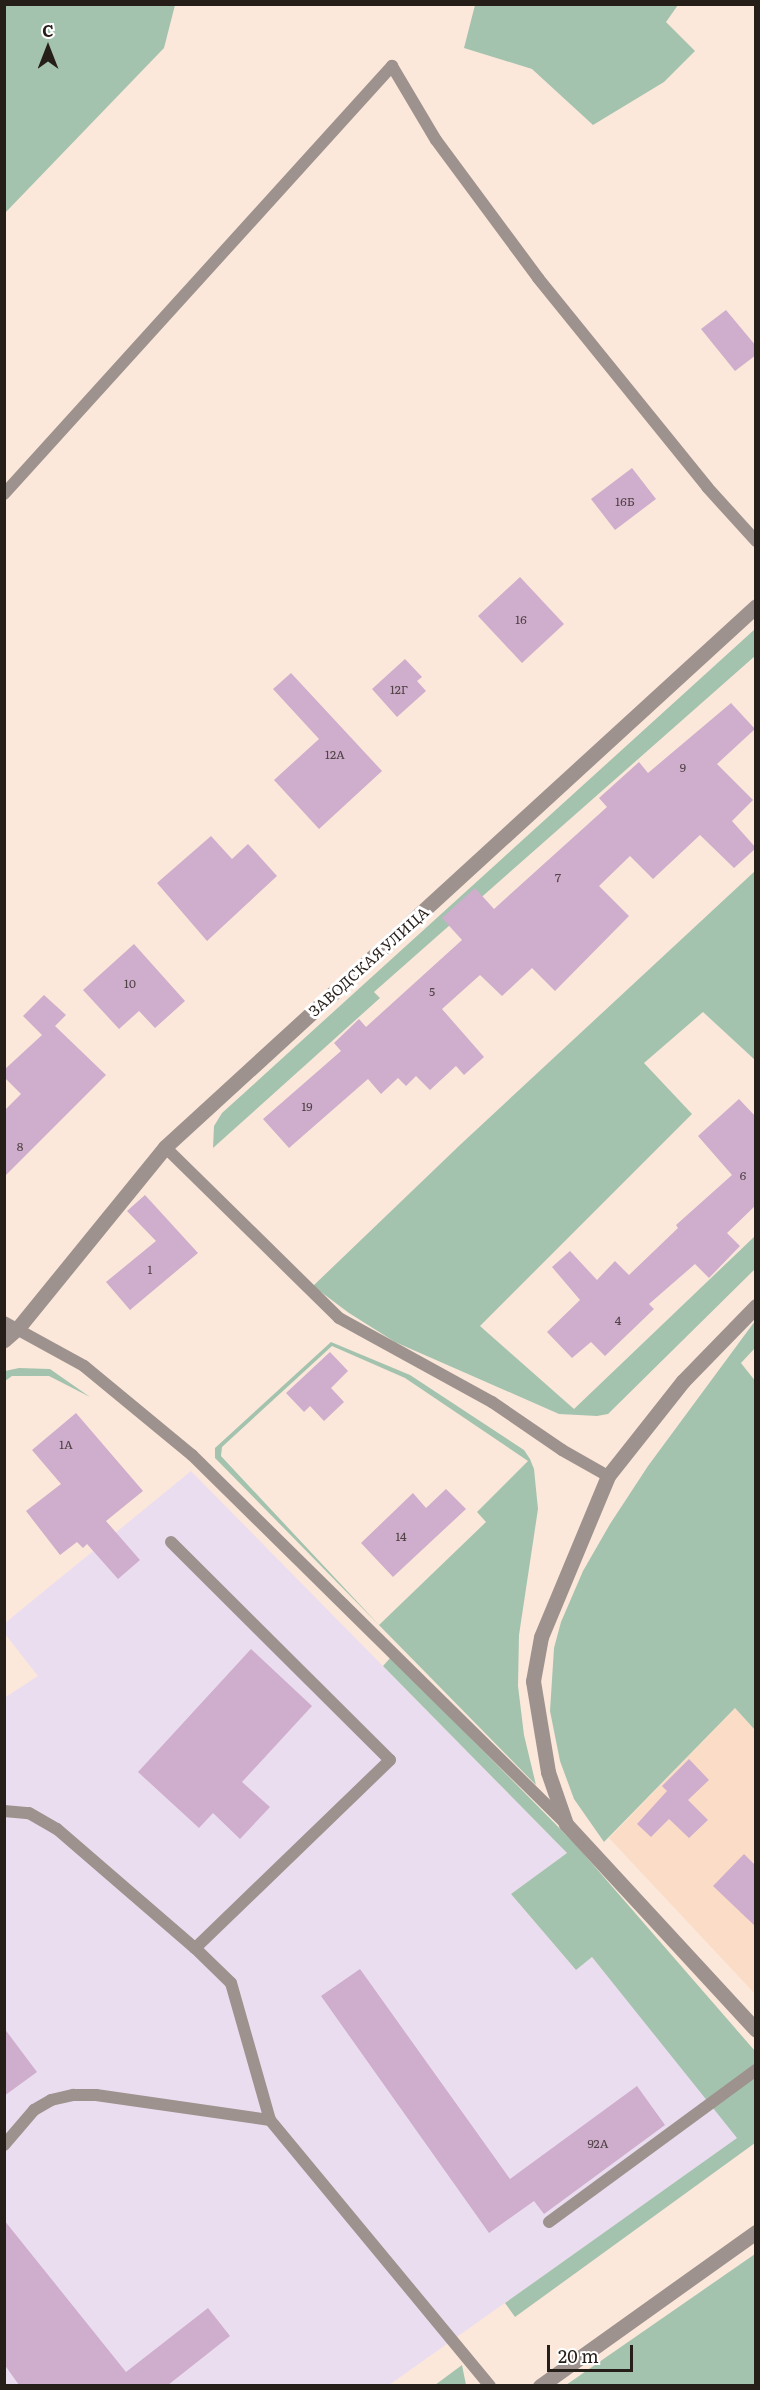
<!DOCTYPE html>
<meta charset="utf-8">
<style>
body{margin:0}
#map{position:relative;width:760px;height:2390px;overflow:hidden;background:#fbe8da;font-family:Literata,serif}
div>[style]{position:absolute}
.built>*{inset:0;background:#fbddc7}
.industrial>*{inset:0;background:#ebddf0}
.green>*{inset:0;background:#a4c3ae}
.building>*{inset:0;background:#cfadcc}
.service>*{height:12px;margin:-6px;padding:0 6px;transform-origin:6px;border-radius:6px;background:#9e928e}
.minor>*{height:15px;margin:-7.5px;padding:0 7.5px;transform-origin:7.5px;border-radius:7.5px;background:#9e928e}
.tertiary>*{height:15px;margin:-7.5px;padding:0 7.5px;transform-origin:7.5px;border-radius:7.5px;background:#9e928e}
span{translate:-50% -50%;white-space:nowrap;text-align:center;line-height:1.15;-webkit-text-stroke:6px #fff;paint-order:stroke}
.number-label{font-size:12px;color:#504245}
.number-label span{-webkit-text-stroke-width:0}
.street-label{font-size:15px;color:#261e18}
.frame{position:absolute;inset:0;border:6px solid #261e18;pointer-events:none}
.north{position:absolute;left:18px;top:18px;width:60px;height:60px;-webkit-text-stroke:4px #fff;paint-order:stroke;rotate:0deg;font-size:16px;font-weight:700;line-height:24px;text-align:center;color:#261e18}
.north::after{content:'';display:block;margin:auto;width:21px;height:27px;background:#261e18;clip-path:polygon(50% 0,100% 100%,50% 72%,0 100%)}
.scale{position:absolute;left:547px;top:2345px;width:86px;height:27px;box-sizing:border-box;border:3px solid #261e18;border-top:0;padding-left:8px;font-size:18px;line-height:21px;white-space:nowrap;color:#261e18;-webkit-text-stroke:4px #fff;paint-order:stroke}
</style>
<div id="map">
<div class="built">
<div style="clip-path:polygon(735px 1708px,755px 1730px,755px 1994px,609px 1838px)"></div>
</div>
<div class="industrial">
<div style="clip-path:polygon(191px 1471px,567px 1853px,511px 1894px,576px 1970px,592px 1957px,738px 2138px,389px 2385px,5px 2385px,4px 1698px,38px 1676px,5px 1634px,5px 1623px)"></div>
</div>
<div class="green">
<div style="clip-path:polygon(5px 4px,175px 5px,164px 48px,5px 213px)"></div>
<div style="clip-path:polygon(678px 5px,666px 22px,695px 51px,664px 82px,593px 125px,532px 69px,464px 48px,475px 5px)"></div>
<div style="clip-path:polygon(755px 629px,755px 656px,374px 992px,380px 998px,213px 1148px,214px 1126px,222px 1113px)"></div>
<div style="clip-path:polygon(755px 871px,755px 1060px,703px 1012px,644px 1063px,692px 1114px,480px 1326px,574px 1409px,755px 1236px,755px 1269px,608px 1414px,597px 1416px,559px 1414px,395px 1342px,349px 1313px,313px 1286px,461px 1144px)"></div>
<div style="clip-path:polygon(755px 1321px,755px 1348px,741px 1363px,756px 1382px,755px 1730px,735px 1708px,604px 1842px,574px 1799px,560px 1761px,550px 1711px,554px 1648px,561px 1622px,583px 1571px,610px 1524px,648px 1466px)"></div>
<div style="clip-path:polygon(evenodd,331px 1342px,410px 1375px,524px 1450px,530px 1459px,534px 1469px,538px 1509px,519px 1635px,518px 1686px,524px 1735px,536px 1785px,215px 1458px,215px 1448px,331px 1342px,332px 1346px,405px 1378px,528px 1461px,477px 1512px,486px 1522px,379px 1625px,221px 1456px,222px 1447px,332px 1346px)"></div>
<div style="clip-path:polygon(19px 1368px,50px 1369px,90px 1397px,49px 1376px,12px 1376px,5px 1381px,5px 1371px)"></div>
<div style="clip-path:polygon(391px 1657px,576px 1845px,755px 2051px,755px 2143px,515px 2317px,505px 2303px,737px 2138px,592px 1957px,576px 1970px,511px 1894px,567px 1853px,383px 1666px)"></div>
<div style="clip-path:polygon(755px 2254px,755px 2385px,566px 2385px)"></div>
<div style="clip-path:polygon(462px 2365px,466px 2385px,435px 2385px)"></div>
</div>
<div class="building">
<div style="clip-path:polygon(726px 310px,756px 346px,756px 355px,735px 371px,701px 329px)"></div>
<div style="clip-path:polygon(632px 468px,656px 499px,615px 530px,591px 499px)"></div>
<div style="clip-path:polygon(520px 577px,564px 624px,522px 663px,478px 616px)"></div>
<div style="clip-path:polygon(405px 659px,422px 677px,417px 681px,426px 691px,397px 717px,372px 689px)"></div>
<div style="clip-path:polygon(291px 673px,382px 771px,319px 829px,274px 780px,319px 739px,273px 689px)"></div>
<div style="clip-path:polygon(731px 703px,755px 729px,717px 764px,753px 800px,732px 821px,756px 848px,734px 868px,700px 835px,653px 879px,630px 856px,599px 886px,629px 916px,555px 991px,532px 968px,502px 996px,480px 975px,442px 1009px,484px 1057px,464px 1075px,456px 1066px,430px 1090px,416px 1076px,406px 1086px,398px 1078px,381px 1094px,368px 1079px,289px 1148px,263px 1119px,341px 1051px,334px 1043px,359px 1019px,366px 1027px,462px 940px,442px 918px,475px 888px,494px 909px,607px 807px,599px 798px,639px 762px,648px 773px)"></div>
<div style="clip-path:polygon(211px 836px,232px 859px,248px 844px,277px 876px,207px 941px,157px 883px)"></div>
<div style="clip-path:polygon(134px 944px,185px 1001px,155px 1028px,139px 1011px,119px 1029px,83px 990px)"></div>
<div style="clip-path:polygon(44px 995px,66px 1015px,55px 1026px,106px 1075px,4px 1177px,4px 1111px,21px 1094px,4px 1077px,4px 1070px,42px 1035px,23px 1016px)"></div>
<div style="clip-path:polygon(739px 1099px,756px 1117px,756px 1205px,727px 1233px,740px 1246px,709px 1278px,695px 1264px,649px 1304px,654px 1309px,605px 1356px,591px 1342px,572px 1358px,547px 1332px,580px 1300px,552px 1267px,570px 1251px,597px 1280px,615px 1261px,629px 1275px,678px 1228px,676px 1225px,732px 1175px,698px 1136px)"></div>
<div style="clip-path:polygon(145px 1195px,198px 1253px,130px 1310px,106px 1282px,156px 1241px,127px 1211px)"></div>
<div style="clip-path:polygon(330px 1352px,348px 1371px,331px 1388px,344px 1402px,324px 1421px,310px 1406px,304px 1412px,286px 1393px)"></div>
<div style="clip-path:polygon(76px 1413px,143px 1491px,106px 1521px,140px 1560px,118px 1579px,87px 1544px,83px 1548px,77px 1542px,60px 1555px,26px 1511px,61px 1484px,32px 1450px)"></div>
<div style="clip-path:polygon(446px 1489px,466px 1509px,393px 1577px,361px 1543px,413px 1493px,426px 1508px)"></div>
<div style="clip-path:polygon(251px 1649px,312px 1706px,242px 1782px,270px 1807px,240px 1839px,213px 1813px,199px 1828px,138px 1772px)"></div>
<div style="clip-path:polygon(689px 1759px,709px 1780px,688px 1800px,708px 1820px,689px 1838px,669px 1819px,651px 1837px,637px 1824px,667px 1791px,662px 1786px)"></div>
<div style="clip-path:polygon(744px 1854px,756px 1866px,756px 1927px,713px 1886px)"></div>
<div style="clip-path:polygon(360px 1969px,510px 2179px,637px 2086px,665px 2125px,544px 2214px,534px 2201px,489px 2233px,321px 1996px)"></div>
<div style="clip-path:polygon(4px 2028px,37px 2072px,4px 2096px)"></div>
<div style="clip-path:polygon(4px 2220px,126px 2372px,208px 2308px,230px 2336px,168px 2385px,19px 2385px,4px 2364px)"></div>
</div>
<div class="service">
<div style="left:4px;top:494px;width:578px;rotate:-47.81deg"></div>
<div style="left:392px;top:66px;width:86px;rotate:59.3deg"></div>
<div style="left:436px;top:140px;width:172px;rotate:53.5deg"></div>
<div style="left:538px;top:278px;width:269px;rotate:51deg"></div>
<div style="left:707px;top:487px;width:73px;rotate:47.8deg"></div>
<div style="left:165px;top:1147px;width:244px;rotate:44.5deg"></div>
<div style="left:339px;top:1318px;width:175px;rotate:28.8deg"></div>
<div style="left:492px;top:1402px;width:85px;rotate:34.4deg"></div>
<div style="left:562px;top:1450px;width:53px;rotate:29.5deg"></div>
<div style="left:4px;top:1322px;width:91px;rotate:28.8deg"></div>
<div style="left:84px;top:1366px;width:140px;rotate:39.5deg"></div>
<div style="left:192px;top:1455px;width:524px;rotate:44.61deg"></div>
<div style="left:171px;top:1542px;width:309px;rotate:44.9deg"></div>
<div style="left:390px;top:1760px;width:271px;rotate:136deg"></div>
<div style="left:4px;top:1811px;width:25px;rotate:5deg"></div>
<div style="left:29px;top:1813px;width:32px;rotate:30deg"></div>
<div style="left:57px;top:1829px;width:182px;rotate:40.8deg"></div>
<div style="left:195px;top:1948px;width:50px;rotate:44.2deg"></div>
<div style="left:231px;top:1983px;width:142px;rotate:74.1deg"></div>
<div style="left:270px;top:2120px;width:345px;rotate:50.4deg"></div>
<div style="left:4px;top:2145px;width:46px;rotate:-49.4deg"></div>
<div style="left:34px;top:2110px;width:20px;rotate:-30deg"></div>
<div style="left:51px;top:2100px;width:23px;rotate:-13deg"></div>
<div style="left:73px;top:2095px;width:23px"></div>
<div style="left:96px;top:2095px;width:176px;rotate:8.2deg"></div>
<div style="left:549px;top:2222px;width:257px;rotate:-36.3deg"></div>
</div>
<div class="minor">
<div style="left:756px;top:1306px;width:105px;rotate:134.2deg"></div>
<div style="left:683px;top:1381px;width:121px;rotate:128.3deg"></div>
<div style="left:608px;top:1476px;width:174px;rotate:112.6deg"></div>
<div style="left:541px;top:1637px;width:45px;rotate:100.3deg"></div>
<div style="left:533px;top:1681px;width:92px;rotate:80.6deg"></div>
<div style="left:548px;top:1772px;width:55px;rotate:70.9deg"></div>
<div style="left:566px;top:1824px;width:280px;rotate:47.3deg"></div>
<div style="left:4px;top:1340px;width:18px;rotate:-41deg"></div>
<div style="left:18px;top:1328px;width:233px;rotate:-50.9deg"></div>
<div style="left:165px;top:1147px;width:801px;rotate:-42.47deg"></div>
</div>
<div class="tertiary">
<div style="left:540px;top:2386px;width:265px;rotate:-35.5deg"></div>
</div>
<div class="number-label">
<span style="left:625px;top:502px">16Б</span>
<span style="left:521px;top:620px">16</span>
<span style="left:399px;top:690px">12Г</span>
<span style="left:335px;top:755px">12А</span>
<span style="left:683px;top:768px">9</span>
<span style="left:558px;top:878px">7</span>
<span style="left:130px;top:984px">10</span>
<span style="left:432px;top:992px">5</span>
<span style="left:307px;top:1107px">19</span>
<span style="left:20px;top:1147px">8</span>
<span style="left:743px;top:1176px">6</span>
<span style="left:150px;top:1270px">1</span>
<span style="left:618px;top:1321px">4</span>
<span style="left:66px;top:1445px">1А</span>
<span style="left:401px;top:1537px">14</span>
<span style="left:598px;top:2144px">92А</span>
</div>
<div class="street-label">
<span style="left:368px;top:961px;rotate:-42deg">ЗАВОДСКАЯ УЛИЦА</span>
</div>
<div class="frame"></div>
<div class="north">С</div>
<div class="scale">20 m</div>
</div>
